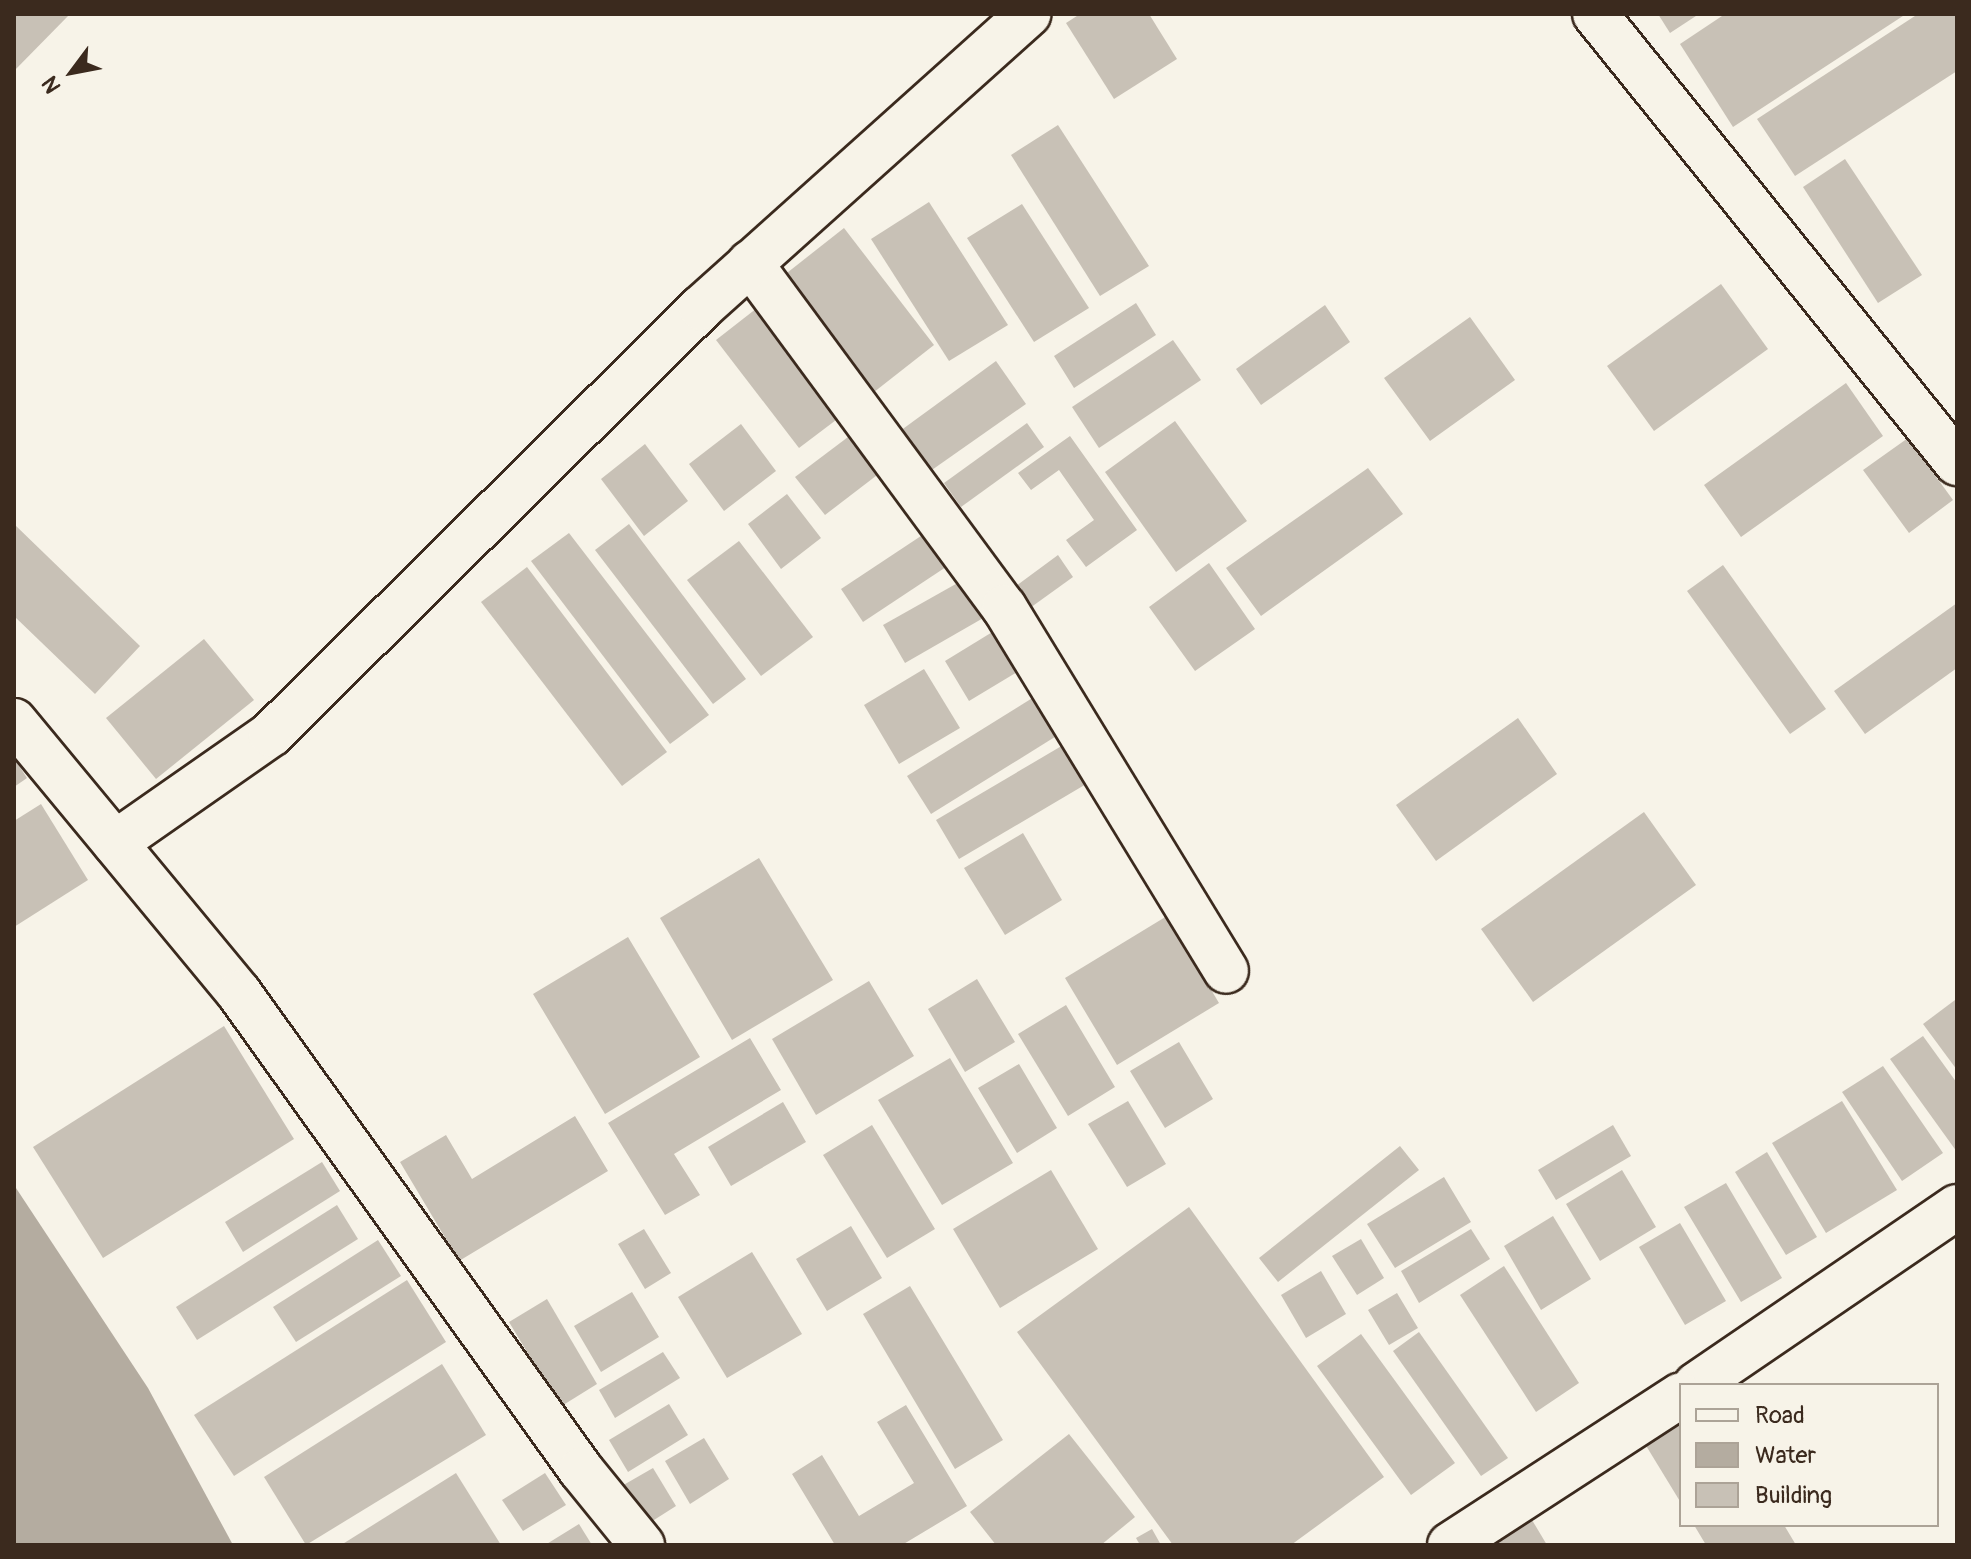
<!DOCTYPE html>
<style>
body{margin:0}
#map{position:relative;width:1971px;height:1559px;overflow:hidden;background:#f7f3e8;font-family:Pangolin,sans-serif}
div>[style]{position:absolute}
.water>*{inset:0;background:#b4aca0}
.building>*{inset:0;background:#c8c1b6}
.roads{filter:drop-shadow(2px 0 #3b2a1e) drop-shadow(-2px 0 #3b2a1e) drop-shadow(0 2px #3b2a1e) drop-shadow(0 -2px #3b2a1e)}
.street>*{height:44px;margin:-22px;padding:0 22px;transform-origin:22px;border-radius:22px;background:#f7f3e8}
span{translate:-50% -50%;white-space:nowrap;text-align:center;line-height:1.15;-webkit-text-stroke:7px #f7f3e8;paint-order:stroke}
.frame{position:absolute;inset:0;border:16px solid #3b2a1e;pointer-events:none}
.legend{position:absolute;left:1679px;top:1383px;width:260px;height:144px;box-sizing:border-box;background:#f7f3e8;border:2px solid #aca397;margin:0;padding:10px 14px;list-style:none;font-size:24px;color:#3b2a1e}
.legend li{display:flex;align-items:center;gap:16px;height:40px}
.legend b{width:40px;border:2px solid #aca397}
.north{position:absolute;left:32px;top:32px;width:80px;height:80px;-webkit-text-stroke:6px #f7f3e8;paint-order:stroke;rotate:238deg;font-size:22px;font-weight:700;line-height:32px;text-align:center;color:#3b2a1e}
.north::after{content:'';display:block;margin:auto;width:28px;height:36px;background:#3b2a1e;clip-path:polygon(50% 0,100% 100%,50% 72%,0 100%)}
</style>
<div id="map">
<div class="water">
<div style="clip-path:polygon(14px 1185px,148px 1388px,233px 1545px,14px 1545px)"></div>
</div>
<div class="building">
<div style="clip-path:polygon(14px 14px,70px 14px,14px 71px)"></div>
<div style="clip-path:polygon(1080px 14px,1149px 14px,1177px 59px,1114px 99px,1066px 23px)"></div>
<div style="clip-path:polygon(1658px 14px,1699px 14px,1670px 33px)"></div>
<div style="clip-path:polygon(1725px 14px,1906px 14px,1733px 127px,1680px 44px)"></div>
<div style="clip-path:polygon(1918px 14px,1957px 14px,1957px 71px,1795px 176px,1757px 119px)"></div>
<div style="clip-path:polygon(1058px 125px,1149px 266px,1100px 296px,1011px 155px)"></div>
<div style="clip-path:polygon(1845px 159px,1922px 275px,1878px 303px,1803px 187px)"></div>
<div style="clip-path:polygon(929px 202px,1008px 325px,949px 361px,871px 239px)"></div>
<div style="clip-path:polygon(1022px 204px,1089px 308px,1034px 342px,967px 238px)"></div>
<div style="clip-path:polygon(844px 228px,934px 345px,869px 396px,778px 280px)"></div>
<div style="clip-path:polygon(1721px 284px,1768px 349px,1654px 431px,1607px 366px)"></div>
<div style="clip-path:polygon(1136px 303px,1156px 335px,1074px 388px,1054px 356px)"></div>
<div style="clip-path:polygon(1325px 305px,1350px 342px,1261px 405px,1236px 369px)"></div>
<div style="clip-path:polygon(757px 308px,840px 417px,799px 448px,716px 340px)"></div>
<div style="clip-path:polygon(1470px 317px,1515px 380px,1430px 441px,1384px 378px)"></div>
<div style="clip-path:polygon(1173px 340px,1201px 380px,1099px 448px,1072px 407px)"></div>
<div style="clip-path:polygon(996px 361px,1026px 404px,929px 472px,900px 431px)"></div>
<div style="clip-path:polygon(1846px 383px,1883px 436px,1741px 537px,1704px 485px)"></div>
<div style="clip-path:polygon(1175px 421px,1247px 521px,1176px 572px,1105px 472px)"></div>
<div style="clip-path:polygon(1027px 423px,1044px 447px,961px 507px,944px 483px)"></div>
<div style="clip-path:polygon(741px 424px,776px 471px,724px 511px,689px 464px)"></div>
<div style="clip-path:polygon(856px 431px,885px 469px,825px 515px,795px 477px)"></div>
<div style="clip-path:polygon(1070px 436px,1137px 530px,1086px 567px,1066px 540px,1094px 520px,1059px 470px,1031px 490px,1018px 473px)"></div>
<div style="clip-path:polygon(1908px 438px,1953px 500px,1909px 533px,1863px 470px)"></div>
<div style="clip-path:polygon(645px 444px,688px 501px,644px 536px,601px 479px)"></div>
<div style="clip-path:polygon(1368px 468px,1403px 514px,1261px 616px,1226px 568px)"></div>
<div style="clip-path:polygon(787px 494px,821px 538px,781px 569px,748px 524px)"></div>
<div style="clip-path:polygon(14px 524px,140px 646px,95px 694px,14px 616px)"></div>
<div style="clip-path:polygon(629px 524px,746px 679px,713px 704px,595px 550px)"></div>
<div style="clip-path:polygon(927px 532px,949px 565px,863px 622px,841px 589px)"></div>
<div style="clip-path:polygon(569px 533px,709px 715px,670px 744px,531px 561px)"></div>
<div style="clip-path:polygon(739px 541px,813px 637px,761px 676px,687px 580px)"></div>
<div style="clip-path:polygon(1058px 555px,1073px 577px,1023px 613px,1008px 592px)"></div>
<div style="clip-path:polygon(1209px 563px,1255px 629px,1195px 671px,1149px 607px)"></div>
<div style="clip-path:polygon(1723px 565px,1826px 709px,1790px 734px,1687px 591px)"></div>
<div style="clip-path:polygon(527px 567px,667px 752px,622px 786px,481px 602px)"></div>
<div style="clip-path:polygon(970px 576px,992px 613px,905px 663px,883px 625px)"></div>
<div style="clip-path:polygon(1957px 603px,1957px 668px,1865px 734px,1834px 691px)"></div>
<div style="clip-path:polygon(994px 631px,1019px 671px,969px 701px,945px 661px)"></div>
<div style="clip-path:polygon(204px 639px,254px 700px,156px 779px,106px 718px)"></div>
<div style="clip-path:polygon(924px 669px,960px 728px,899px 764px,864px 705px)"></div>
<div style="clip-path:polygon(1034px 697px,1058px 735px,931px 814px,907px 776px)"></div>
<div style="clip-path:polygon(1518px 718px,1557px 774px,1436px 861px,1396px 805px)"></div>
<div style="clip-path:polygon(1070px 741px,1093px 780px,959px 859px,936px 820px)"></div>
<div style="clip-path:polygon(14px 758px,27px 778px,14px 787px)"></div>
<div style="clip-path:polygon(41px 804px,88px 880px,14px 927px,14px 821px)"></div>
<div style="clip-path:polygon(1644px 812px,1696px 885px,1533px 1002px,1481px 929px)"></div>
<div style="clip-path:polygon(1023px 833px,1062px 900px,1005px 935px,964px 868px)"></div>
<div style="clip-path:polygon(759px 858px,833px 980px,732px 1040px,660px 918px)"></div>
<div style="clip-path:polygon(1167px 916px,1219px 1003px,1117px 1065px,1065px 978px)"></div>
<div style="clip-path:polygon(628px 937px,700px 1057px,605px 1114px,533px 994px)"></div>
<div style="clip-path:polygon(977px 979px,1015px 1042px,965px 1072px,928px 1009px)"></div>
<div style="clip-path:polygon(869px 981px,914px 1056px,816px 1115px,772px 1039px)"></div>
<div style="clip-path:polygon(1955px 1000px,1957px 1003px,1957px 1070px,1923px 1024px)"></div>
<div style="clip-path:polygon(1066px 1005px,1115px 1087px,1068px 1116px,1018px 1034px)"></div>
<div style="clip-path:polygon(224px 1026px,294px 1139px,103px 1258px,33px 1147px)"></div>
<div style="clip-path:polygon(1923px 1036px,1957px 1083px,1957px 1152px,1890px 1059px)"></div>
<div style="clip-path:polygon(750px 1038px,781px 1090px,674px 1154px,700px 1195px,665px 1215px,608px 1123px)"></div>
<div style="clip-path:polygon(1179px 1042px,1213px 1099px,1165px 1128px,1130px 1071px)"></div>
<div style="clip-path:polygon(950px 1058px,1013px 1163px,942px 1205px,878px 1100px)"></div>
<div style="clip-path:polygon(1019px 1064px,1057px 1128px,1017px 1153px,978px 1088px)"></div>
<div style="clip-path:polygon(1883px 1066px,1943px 1153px,1902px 1181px,1842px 1092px)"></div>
<div style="clip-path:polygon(1128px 1101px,1166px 1164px,1127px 1187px,1088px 1124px)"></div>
<div style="clip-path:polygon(1842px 1101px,1897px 1190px,1826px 1233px,1772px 1143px)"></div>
<div style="clip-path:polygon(783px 1102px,806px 1142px,731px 1186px,708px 1147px)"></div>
<div style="clip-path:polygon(575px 1116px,608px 1171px,459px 1261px,400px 1162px,446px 1135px,472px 1179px)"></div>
<div style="clip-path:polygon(872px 1125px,935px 1229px,887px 1258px,823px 1155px)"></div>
<div style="clip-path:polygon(1613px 1125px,1631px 1156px,1556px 1200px,1538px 1170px)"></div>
<div style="clip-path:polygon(1400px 1146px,1419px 1170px,1278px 1282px,1259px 1258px)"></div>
<div style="clip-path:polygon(1767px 1152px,1817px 1237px,1786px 1255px,1735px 1172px)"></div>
<div style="clip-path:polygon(322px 1162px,340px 1191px,243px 1252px,225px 1222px)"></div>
<div style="clip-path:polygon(1051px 1170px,1098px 1249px,1000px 1308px,953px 1229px)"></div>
<div style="clip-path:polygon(1622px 1170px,1656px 1227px,1600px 1261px,1566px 1204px)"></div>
<div style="clip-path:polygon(1444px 1177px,1471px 1222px,1395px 1268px,1367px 1224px)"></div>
<div style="clip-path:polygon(1726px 1183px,1782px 1278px,1741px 1302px,1684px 1207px)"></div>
<div style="clip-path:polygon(337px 1205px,358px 1239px,197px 1340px,176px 1307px)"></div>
<div style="clip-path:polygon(1189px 1207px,1384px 1477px,1291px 1545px,1173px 1545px,1017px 1332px)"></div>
<div style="clip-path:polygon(1553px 1216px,1591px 1279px,1541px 1310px,1504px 1246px)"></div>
<div style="clip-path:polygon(1680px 1223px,1726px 1301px,1685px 1325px,1639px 1247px)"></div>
<div style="clip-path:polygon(851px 1226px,882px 1278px,827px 1311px,796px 1259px)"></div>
<div style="clip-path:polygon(644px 1229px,671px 1273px,645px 1289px,618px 1244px)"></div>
<div style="clip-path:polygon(1471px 1229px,1490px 1259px,1419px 1303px,1401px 1271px)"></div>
<div style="clip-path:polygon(1361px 1239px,1384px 1278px,1357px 1295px,1332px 1256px)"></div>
<div style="clip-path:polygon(378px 1240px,401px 1276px,296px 1342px,273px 1307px)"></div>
<div style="clip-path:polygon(752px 1252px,802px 1334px,727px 1378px,678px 1297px)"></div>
<div style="clip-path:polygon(1504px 1266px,1579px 1383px,1536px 1412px,1460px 1295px)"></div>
<div style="clip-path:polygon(1321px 1271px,1346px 1314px,1306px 1338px,1281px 1295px)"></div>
<div style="clip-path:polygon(407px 1280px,446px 1342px,234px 1476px,194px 1415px)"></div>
<div style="clip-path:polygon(910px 1286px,1003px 1440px,955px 1469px,863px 1314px)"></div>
<div style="clip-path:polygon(632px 1292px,659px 1337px,601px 1372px,574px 1326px)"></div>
<div style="clip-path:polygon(1397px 1293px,1418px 1328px,1389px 1345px,1368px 1310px)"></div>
<div style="clip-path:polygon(547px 1299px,597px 1384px,560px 1407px,509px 1322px)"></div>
<div style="clip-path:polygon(1419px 1332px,1508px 1458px,1481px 1476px,1393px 1351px)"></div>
<div style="clip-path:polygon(1361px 1334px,1455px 1463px,1411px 1495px,1317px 1366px)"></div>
<div style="clip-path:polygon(663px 1352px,680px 1378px,615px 1418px,599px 1390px)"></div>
<div style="clip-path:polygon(442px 1364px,486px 1435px,306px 1545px,264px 1477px)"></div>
<div style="clip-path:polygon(669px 1404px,688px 1435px,628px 1472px,609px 1440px)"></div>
<div style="clip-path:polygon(906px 1405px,967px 1506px,902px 1545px,835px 1545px,792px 1474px,822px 1455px,859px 1516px,914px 1483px,877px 1422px)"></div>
<div style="clip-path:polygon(1681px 1422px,1681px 1503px,1645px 1444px)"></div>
<div style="clip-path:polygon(1069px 1434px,1135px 1517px,1101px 1545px,996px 1545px,970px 1512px)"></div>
<div style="clip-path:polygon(704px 1438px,729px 1479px,690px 1504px,665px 1461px)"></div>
<div style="clip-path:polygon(653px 1468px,676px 1506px,643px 1527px,620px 1487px)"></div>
<div style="clip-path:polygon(456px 1473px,501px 1545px,341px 1545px)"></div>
<div style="clip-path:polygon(545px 1473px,566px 1505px,523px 1531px,502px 1500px)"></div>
<div style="clip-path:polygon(1526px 1510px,1547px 1545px,1466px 1545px)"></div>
<div style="clip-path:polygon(579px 1524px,592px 1545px,545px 1545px)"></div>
<div style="clip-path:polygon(1694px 1525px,1784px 1525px,1796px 1545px,1706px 1545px)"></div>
<div style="clip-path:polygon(1152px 1529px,1161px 1545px,1140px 1545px,1136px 1538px)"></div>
</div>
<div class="roads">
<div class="street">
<div style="left:1595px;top:14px;width:577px;rotate:51.12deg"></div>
<div style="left:750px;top:263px;width:428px;rotate:53.6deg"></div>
<div style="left:1004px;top:607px;width:426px;rotate:58.6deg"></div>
<div style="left:14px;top:721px;width:353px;rotate:50.4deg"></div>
<div style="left:239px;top:993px;width:587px;rotate:54.36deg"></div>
<div style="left:581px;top:1470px;width:97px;rotate:50.9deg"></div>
<div style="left:115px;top:843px;width:190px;rotate:-34.9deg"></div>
<div style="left:271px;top:734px;width:605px;rotate:-44.73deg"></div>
<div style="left:701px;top:308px;width:440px;rotate:-41.9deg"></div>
<div style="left:1696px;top:1385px;width:316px;rotate:-34.3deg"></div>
<div style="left:1450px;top:1545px;width:275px;rotate:-33deg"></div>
</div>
</div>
<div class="frame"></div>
<ul class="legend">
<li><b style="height:10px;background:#f7f3e8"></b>Road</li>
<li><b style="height:22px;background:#b4aca0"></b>Water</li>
<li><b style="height:22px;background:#c8c1b6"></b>Building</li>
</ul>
<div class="north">N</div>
</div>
